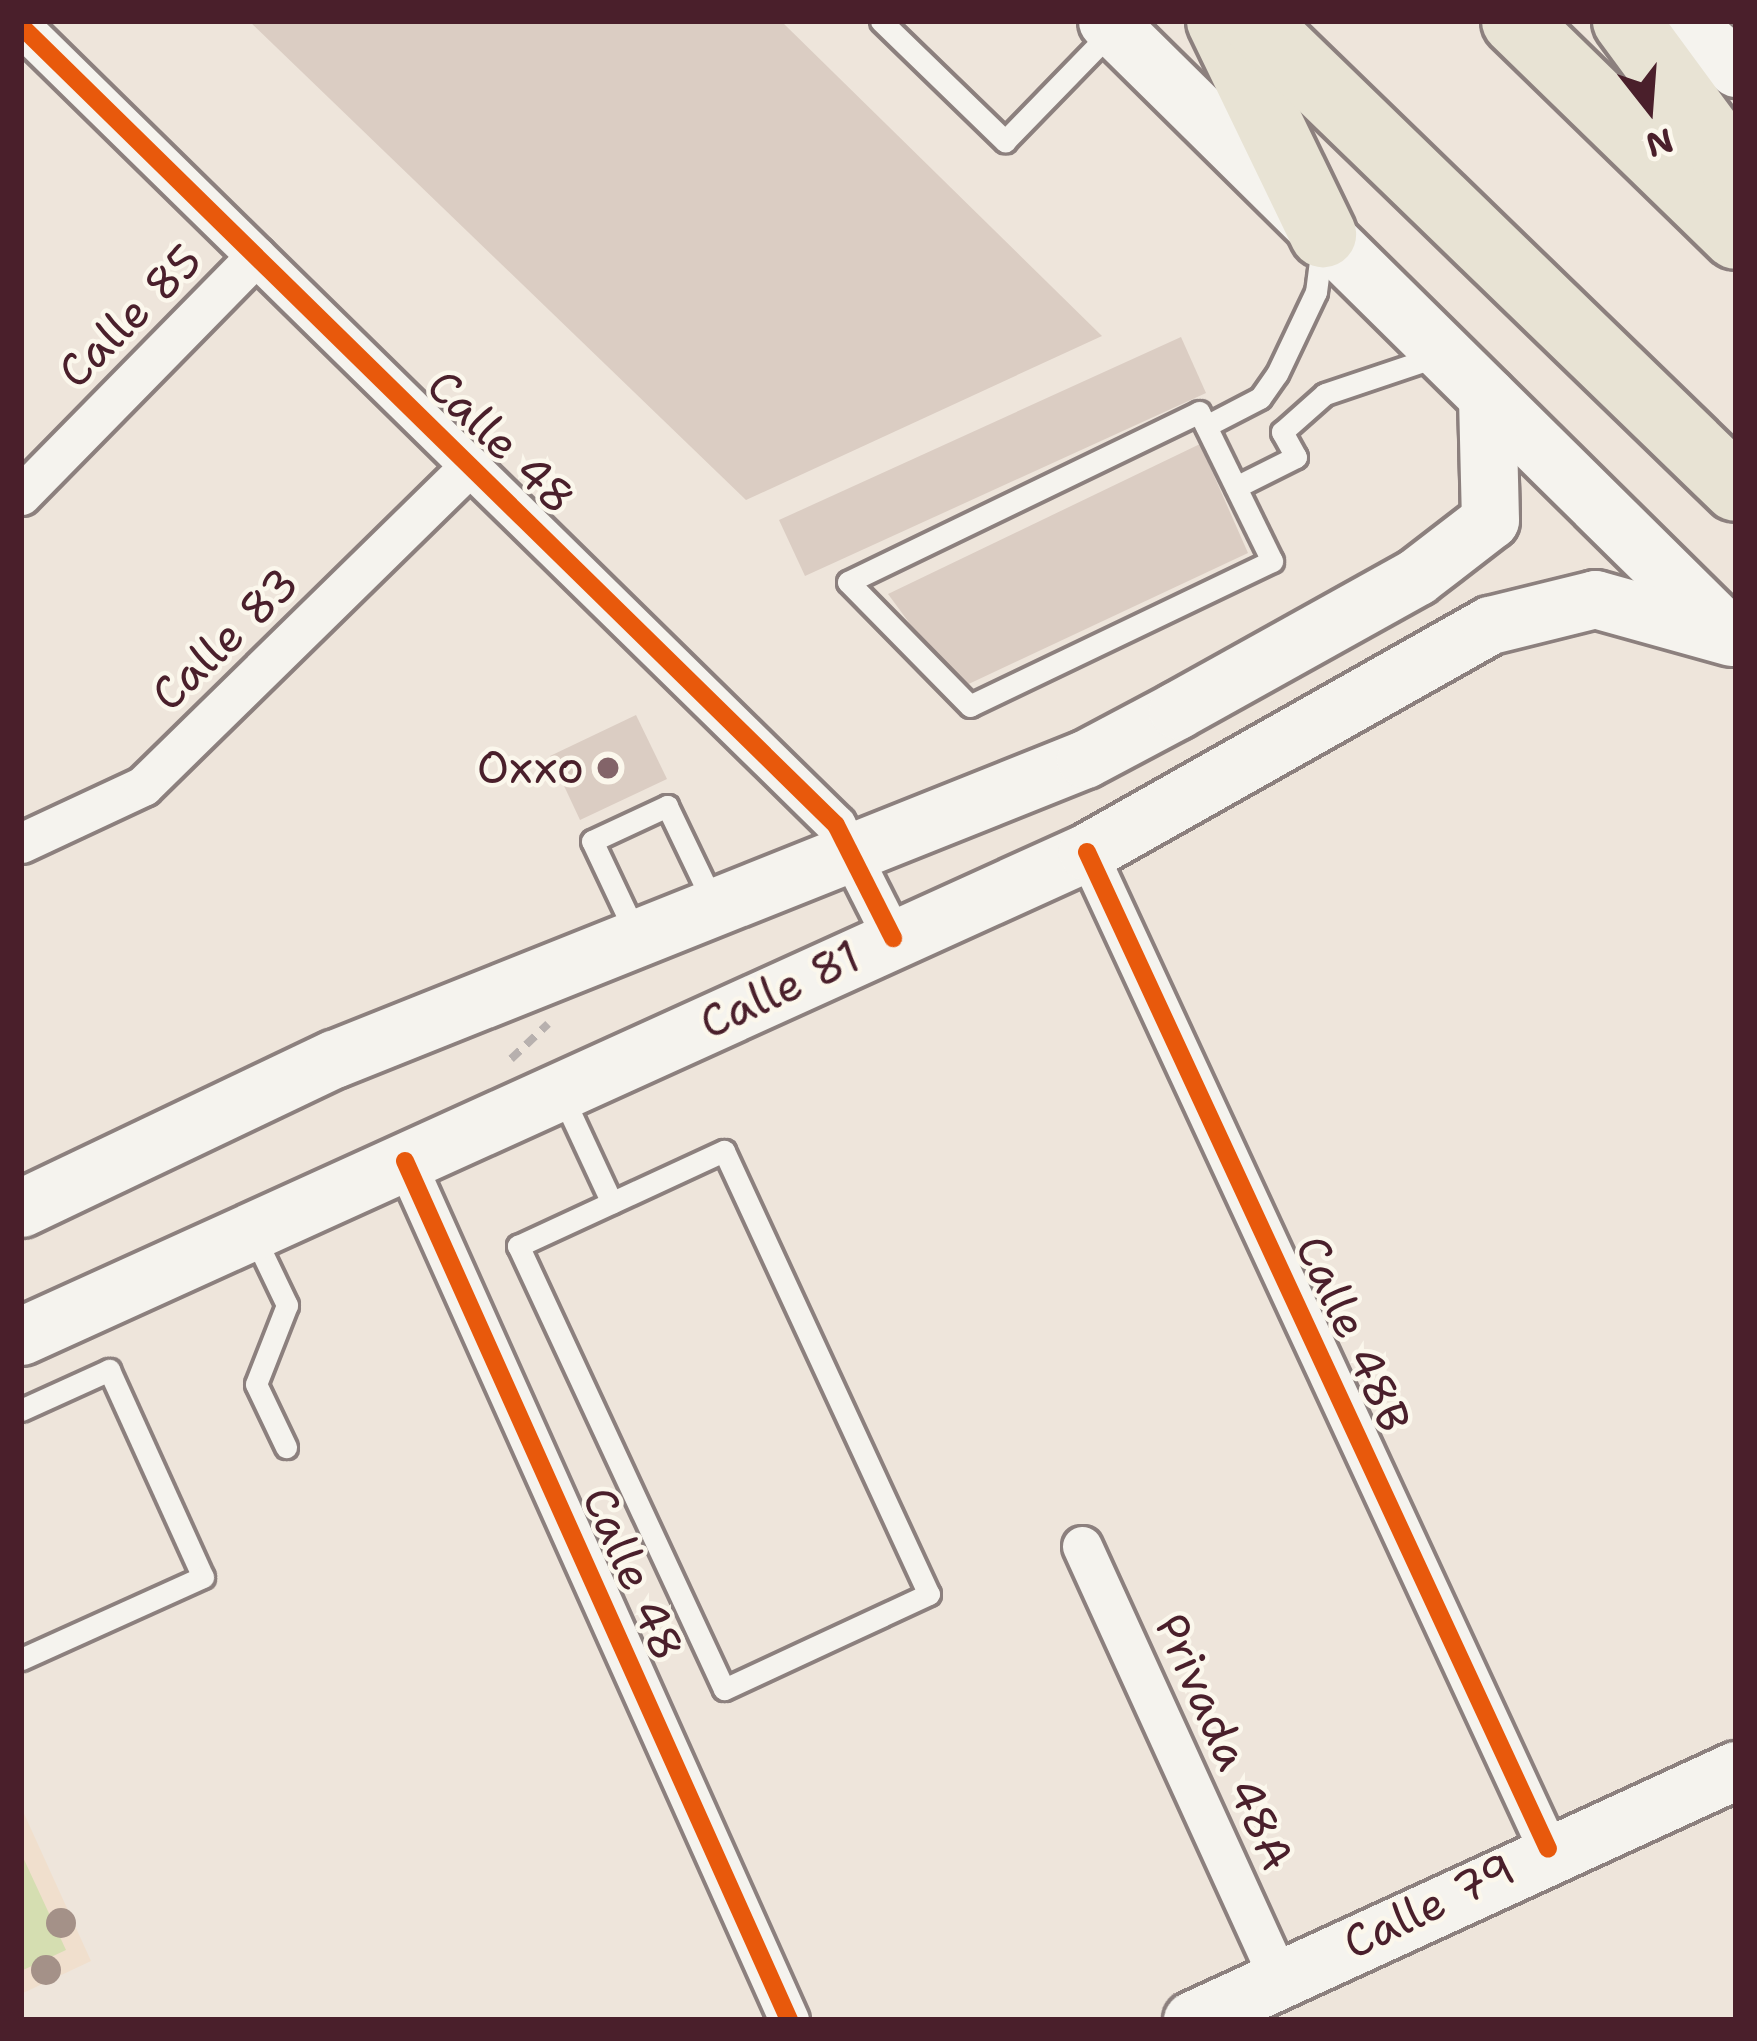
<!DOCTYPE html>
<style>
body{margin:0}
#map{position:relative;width:1757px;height:2041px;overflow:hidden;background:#eee5db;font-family:"Shantell Sans",sans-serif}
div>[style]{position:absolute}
.built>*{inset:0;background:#f0dfcd}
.green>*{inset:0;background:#d5deb1}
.building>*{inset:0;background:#dbcdc3}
.path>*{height:8px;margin-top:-4px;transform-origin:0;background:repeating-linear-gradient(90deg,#b7b0ae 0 12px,transparent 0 21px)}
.roads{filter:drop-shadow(3px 0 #8c807e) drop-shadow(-3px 0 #8c807e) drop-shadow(0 3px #8c807e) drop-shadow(0 -3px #8c807e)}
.lane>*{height:21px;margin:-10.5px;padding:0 10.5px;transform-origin:10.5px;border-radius:10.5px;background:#f5f3ee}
.street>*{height:39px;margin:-19.5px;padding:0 19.5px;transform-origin:19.5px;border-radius:19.5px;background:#f5f3ee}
.secondary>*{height:57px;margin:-28.5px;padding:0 28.5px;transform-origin:28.5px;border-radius:28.5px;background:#f5f3ee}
.highway>*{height:66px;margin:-33px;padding:0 33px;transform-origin:33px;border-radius:33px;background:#e8e3d4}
.cycleway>*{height:18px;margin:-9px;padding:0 9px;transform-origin:9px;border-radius:9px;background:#e8590c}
.trees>*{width:30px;height:30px;margin:-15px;border-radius:50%;background:#a49188}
.dots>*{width:33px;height:33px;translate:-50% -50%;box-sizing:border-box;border:6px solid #fbf7ec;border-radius:50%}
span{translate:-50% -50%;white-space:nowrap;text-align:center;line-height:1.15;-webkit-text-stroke:9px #fbf7ec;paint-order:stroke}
.street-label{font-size:45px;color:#4a1f2b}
.poi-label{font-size:45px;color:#4a1f2b}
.right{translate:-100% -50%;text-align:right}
.frame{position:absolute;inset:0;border:24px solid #4a1f2b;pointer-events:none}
.north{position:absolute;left:1589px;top:48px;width:120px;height:120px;-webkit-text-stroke:9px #fbf7ec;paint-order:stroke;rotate:163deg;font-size:33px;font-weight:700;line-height:48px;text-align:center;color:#4a1f2b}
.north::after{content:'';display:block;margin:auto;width:42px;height:54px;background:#4a1f2b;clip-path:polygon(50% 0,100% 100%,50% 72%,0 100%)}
</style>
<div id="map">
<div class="built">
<div style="clip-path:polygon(21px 1807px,91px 1961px,21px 1994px)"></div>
</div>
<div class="green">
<div style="clip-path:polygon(21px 1853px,66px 1950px,21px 1971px)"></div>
</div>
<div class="building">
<div style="clip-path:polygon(249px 21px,781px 21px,1102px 336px,746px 500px)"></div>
<div style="clip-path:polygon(1181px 337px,1206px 393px,805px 576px,779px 520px)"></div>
<div style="clip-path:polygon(1200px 444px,1248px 553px,958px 689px,888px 594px)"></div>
<div style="clip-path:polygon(636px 715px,667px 779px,580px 820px,550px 756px)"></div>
</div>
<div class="path">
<div style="left:511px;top:1059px;width:51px;rotate:-43.4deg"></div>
</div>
<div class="roads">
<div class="lane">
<div style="left:881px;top:21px;width:173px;rotate:44.1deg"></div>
<div style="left:1005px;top:141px;width:156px;rotate:-45.8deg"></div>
<div style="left:1199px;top:412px;width:166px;rotate:63.9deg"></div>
<div style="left:1272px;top:561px;width:335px;rotate:154.4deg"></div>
<div style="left:970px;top:706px;width:174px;rotate:-134.5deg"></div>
<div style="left:848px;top:582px;width:390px;rotate:-25.8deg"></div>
<div style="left:1206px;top:426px;width:61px;rotate:-27.4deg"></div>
<div style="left:1260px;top:398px;width:29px;rotate:-55deg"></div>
<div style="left:1277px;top:374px;width:91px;rotate:-64.6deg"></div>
<div style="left:1316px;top:292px;width:46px;rotate:-82.6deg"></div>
<div style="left:1236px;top:487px;width:67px;rotate:-26.6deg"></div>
<div style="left:1296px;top:457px;width:29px;rotate:-119deg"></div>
<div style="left:1282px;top:432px;width:57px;rotate:-41.5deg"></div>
<div style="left:1325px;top:394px;width:122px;rotate:-18.6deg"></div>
<div style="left:637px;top:936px;width:105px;rotate:-115.3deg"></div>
<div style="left:592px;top:841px;width:83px;rotate:-25deg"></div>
<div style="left:667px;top:806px;width:111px;rotate:64.4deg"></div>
<div style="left:560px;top:1091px;width:123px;rotate:65.1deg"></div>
<div style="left:724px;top:1151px;width:488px;rotate:65.2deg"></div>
<div style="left:929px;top:1594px;width:226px;rotate:155.1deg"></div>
<div style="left:724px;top:1689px;width:489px;rotate:-114.9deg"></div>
<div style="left:518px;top:1246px;width:227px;rotate:-24.8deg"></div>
<div style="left:253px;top:1234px;width:79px;rotate:64.4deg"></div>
<div style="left:287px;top:1305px;width:85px;rotate:111.4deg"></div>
<div style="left:256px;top:1384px;width:70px;rotate:64.5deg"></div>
<div style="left:21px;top:1410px;width:97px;rotate:-24.4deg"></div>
<div style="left:109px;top:1370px;width:227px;rotate:65.6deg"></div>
<div style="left:203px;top:1577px;width:200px;rotate:155.7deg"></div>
</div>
<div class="street">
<div style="left:21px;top:26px;width:1141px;rotate:44.43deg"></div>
<div style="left:836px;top:825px;width:127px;rotate:63.2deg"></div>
<div style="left:21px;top:495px;width:335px;rotate:-45.5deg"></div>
<div style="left:21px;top:843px;width:135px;rotate:-25deg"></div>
<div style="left:143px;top:786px;width:458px;rotate:-44.4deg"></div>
<div style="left:1087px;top:852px;width:1098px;rotate:65.18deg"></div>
<div style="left:405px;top:1161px;width:941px;rotate:65.91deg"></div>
<div style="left:1082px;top:1546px;width:475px;rotate:65.5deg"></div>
</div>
<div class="secondary">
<div style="left:1107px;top:21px;width:860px;rotate:44.62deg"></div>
<div style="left:1682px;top:21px;width:72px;rotate:41deg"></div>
<div style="left:21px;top:1208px;width:347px;rotate:-25.5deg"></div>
<div style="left:334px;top:1059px;width:809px;rotate:-21.78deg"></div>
<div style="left:1085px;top:759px;width:104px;rotate:-28deg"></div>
<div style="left:1177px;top:710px;width:274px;rotate:-29.1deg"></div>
<div style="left:1416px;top:577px;width:93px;rotate:-37.6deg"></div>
<div style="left:1490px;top:520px;width:124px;rotate:-91.4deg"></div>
<div style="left:21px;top:1336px;width:1171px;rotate:-24.42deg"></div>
<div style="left:1087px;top:852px;width:463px;rotate:-29.4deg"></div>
<div style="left:1490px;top:625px;width:108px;rotate:-13.9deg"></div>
<div style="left:1595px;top:599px;width:141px;rotate:15.6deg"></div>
<div style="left:1192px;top:2020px;width:599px;rotate:-24.68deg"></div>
</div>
<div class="highway">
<div style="left:1220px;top:21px;width:237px;rotate:64.2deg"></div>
<div style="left:1254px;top:21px;width:671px;rotate:44.09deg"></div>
<div style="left:1515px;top:21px;width:308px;rotate:44.2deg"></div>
<div style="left:1626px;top:21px;width:186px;rotate:53.7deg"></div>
</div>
</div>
<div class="cycleway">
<div style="left:21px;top:26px;width:1141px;rotate:44.43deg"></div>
<div style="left:836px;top:825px;width:127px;rotate:63.2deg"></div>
<div style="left:1087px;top:852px;width:1098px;rotate:65.18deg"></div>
<div style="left:405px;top:1161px;width:941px;rotate:65.91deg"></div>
</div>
<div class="trees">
<div style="left:61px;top:1923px"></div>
<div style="left:46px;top:1970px"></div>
</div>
<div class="dots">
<div style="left:608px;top:768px;background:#836469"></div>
</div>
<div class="street-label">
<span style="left:130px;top:316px;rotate:-45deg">Calle 85</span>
<span style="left:501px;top:442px;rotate:44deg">Calle 48</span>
<span style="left:225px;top:639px;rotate:-44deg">Calle 83</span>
<span style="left:780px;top:990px;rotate:-25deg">Calle 81</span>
<span style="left:1353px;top:1334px;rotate:65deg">Calle 48B</span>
<span style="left:633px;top:1574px;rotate:66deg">Calle 48</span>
<span style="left:1224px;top:1742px;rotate:66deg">Privada 48A</span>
<span style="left:1429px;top:1906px;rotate:-26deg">Calle 79</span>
</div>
<div class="poi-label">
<span class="right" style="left:584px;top:768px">Oxxo</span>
</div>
<div class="frame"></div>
<div class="north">N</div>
</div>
